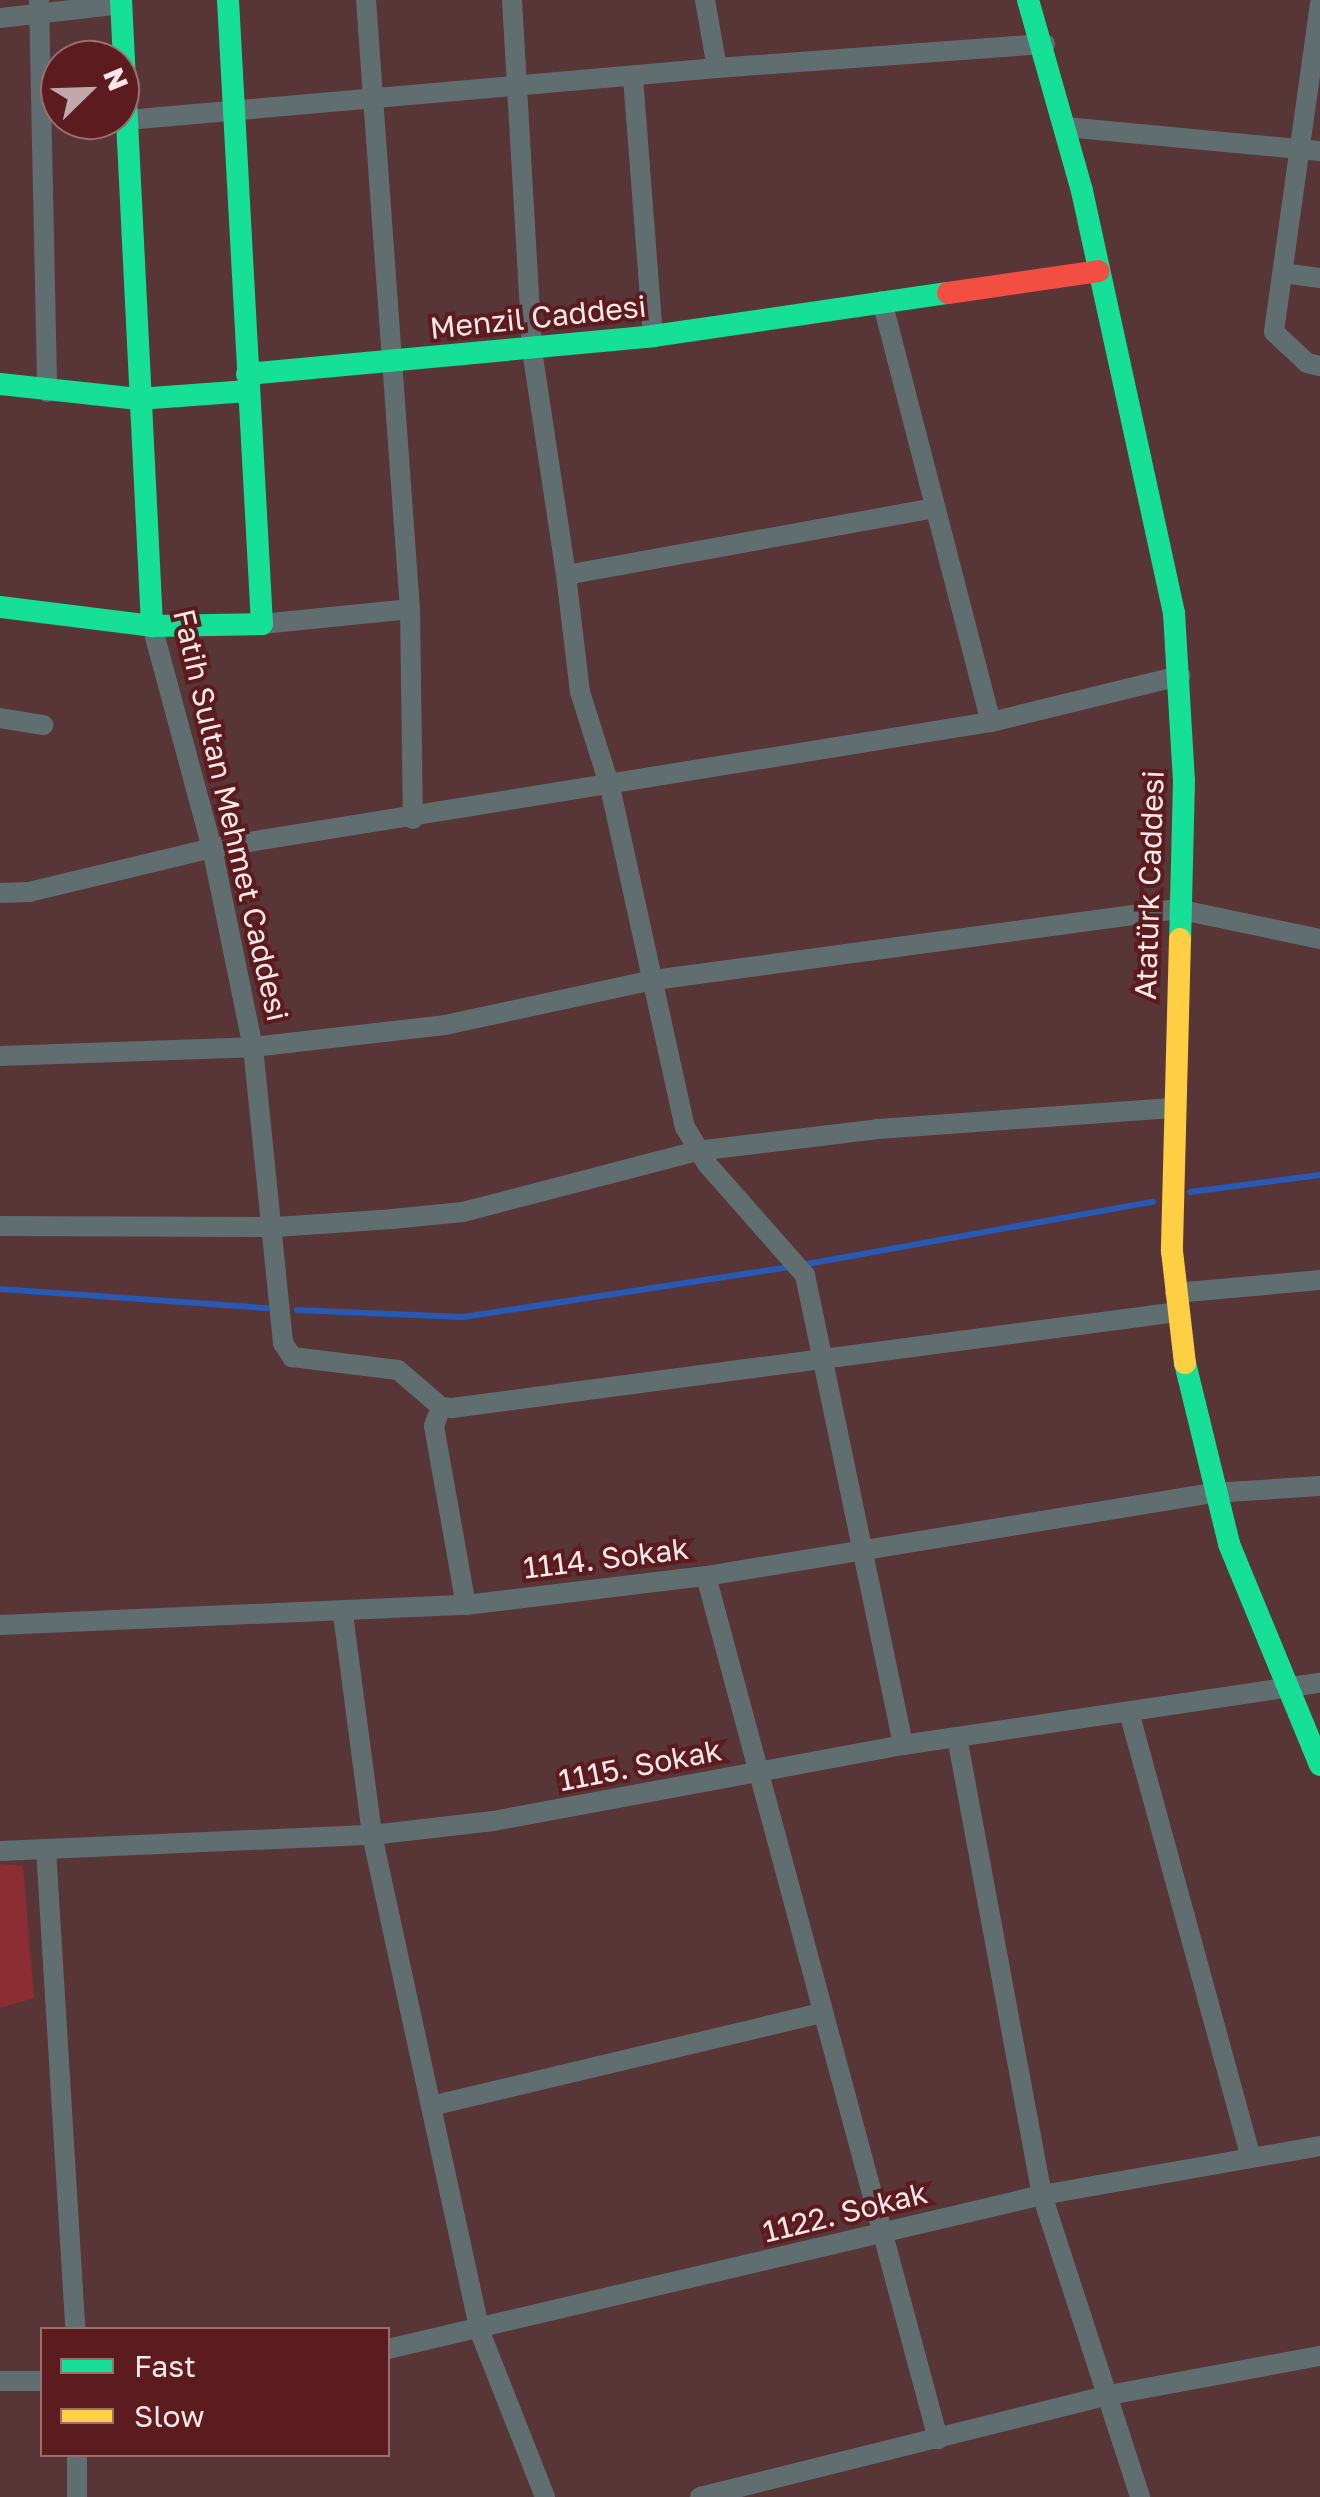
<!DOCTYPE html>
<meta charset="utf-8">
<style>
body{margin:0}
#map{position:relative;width:1320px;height:2497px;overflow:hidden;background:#583536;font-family:"Golos Text",sans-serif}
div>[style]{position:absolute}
.green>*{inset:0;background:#8c2d34}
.stream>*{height:6px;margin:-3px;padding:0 3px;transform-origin:3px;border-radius:3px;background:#2759b5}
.street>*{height:20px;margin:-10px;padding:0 10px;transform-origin:10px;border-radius:10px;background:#606e70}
.fast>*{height:22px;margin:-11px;padding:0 11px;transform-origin:11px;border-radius:11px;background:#16e098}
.slow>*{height:22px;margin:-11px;padding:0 11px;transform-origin:11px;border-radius:11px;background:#ffcf43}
.jam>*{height:22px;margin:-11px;padding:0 11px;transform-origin:11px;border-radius:11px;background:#f24e42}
span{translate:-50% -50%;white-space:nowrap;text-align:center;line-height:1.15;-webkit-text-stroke:8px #5b1b1f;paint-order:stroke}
.street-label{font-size:30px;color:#f9e8e7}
.legend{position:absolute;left:40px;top:2327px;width:350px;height:130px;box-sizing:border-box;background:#5b1b1f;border:2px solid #9a6d6f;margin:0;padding:12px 18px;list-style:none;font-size:30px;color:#f9e8e7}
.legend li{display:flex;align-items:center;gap:20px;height:50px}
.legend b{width:50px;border:2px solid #9a6d6f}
.north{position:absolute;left:40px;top:40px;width:100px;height:100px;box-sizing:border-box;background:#5b1b1f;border:2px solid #9a6d6f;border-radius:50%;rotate:67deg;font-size:28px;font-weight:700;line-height:40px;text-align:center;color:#f9e8e7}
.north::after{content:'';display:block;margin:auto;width:35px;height:45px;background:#c1a9a9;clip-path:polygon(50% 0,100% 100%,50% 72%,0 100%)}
</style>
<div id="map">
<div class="green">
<div style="clip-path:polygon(0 1864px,23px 1866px,34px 1998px,0 2008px)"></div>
</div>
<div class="stream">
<div style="left:1190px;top:1192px;width:131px;rotate:-7.5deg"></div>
<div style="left:807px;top:1264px;width:352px;rotate:-10.2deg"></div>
<div style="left:0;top:1289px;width:268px;rotate:4.1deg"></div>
<div style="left:297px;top:1310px;width:166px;rotate:2.4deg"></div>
<div style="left:463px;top:1317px;width:332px;rotate:-8.7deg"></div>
</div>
<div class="street">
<div style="left:39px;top:0;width:392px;rotate:88.8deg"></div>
<div style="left:366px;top:0;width:611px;rotate:85.87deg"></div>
<div style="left:410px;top:609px;width:210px;rotate:89.2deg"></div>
<div style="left:512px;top:0;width:351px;rotate:86.7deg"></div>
<div style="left:532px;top:350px;width:228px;rotate:81.4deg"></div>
<div style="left:566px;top:575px;width:374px;rotate:-10.3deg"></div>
<div style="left:705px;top:0;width:69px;rotate:80deg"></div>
<div style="left:717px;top:68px;width:329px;rotate:-4.2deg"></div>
<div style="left:1320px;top:4px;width:331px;rotate:98deg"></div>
<div style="left:1274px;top:332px;width:45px;rotate:43.2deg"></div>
<div style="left:1307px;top:363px;width:13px;rotate:13deg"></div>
<div style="left:0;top:18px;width:123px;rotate:-6.5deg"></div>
<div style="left:633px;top:77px;width:260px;rotate:85.6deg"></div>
<div style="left:127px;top:120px;width:592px;rotate:-5.04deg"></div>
<div style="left:1066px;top:127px;width:255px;rotate:5.4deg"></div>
<div style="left:1283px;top:273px;width:37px;rotate:8deg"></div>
<div style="left:882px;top:301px;width:435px;rotate:75.5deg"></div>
<div style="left:566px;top:575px;width:118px;rotate:83.2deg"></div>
<div style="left:580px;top:692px;width:100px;rotate:72.5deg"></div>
<div style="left:610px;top:787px;width:348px;rotate:77.6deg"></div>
<div style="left:685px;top:1127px;width:43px;rotate:59.3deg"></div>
<div style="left:707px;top:1164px;width:148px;rotate:48.6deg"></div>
<div style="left:805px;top:1275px;width:480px;rotate:78.2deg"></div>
<div style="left:262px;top:624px;width:149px;rotate:-5.8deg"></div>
<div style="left:152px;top:626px;width:230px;rotate:74.9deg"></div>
<div style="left:212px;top:848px;width:203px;rotate:78.4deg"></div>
<div style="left:253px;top:1047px;width:298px;rotate:84.2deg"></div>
<div style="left:283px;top:1343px;width:17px;rotate:57deg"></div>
<div style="left:292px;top:1357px;width:107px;rotate:7deg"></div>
<div style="left:398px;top:1370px;width:57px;rotate:40.7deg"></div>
<div style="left:441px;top:1407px;width:11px;rotate:5deg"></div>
<div style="left:452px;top:1408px;width:731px;rotate:-7.54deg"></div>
<div style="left:0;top:718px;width:44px;rotate:9.2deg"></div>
<div style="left:0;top:893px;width:29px;rotate:-2deg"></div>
<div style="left:29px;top:892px;width:188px;rotate:-13.5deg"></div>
<div style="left:212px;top:848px;width:789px;rotate:-9.19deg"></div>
<div style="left:991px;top:722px;width:195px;rotate:-13.7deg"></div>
<div style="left:0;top:1056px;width:253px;rotate:-2deg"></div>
<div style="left:253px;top:1047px;width:193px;rotate:-6.5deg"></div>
<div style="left:445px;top:1025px;width:214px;rotate:-12.2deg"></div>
<div style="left:654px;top:980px;width:528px;rotate:-7.73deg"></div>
<div style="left:1177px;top:909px;width:146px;rotate:11.8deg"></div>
<div style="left:0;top:1226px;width:276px;rotate:0.2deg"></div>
<div style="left:276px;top:1227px;width:116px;rotate:-3.9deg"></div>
<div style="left:392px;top:1219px;width:71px;rotate:-5.6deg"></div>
<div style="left:463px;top:1212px;width:242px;rotate:-14.6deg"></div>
<div style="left:697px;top:1151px;width:182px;rotate:-6.9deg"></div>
<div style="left:878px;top:1129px;width:295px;rotate:-4.1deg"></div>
<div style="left:1175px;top:1293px;width:146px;rotate:-5.1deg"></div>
<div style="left:441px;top:1407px;width:20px;rotate:110deg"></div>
<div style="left:434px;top:1426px;width:182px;rotate:79.9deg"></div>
<div style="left:706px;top:1576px;width:894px;rotate:74.95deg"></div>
<div style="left:343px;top:1614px;width:223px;rotate:82.5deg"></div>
<div style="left:372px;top:1835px;width:509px;rotate:77.74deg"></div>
<div style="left:480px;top:2332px;width:177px;rotate:68.5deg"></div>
<div style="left:0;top:1625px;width:466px;rotate:-2.5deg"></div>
<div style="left:466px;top:1605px;width:242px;rotate:-6.9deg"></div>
<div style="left:706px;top:1576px;width:514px;rotate:-9.3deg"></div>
<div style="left:1213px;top:1493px;width:107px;rotate:-3.7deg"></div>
<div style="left:1129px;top:1712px;width:461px;rotate:74.7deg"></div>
<div style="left:957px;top:1737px;width:466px;rotate:79.5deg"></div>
<div style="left:1042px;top:2195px;width:318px;rotate:72deg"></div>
<div style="left:46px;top:1849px;width:482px;rotate:86.5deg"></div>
<div style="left:0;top:1851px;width:372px;rotate:-2.5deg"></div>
<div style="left:372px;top:1835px;width:122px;rotate:-6.6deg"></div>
<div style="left:493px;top:1821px;width:417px;rotate:-10.5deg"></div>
<div style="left:903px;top:1745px;width:422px;rotate:-8.5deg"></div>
<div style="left:431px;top:2106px;width:401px;rotate:-13.4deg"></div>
<div style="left:388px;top:2349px;width:672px;rotate:-13.25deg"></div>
<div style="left:1042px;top:2195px;width:282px;rotate:-10deg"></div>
<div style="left:0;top:2381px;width:42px"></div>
<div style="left:77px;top:2497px;width:43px;rotate:-90deg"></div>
<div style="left:700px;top:2497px;width:422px;rotate:-14deg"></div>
<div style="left:1109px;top:2395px;width:215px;rotate:-10.5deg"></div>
</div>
<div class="fast">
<div style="left:121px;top:0;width:627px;rotate:87.16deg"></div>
<div style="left:1028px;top:0;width:198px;rotate:74.2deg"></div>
<div style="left:1082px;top:191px;width:432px;rotate:77.7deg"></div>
<div style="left:1174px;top:613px;width:167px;rotate:86.6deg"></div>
<div style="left:1184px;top:780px;width:159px;rotate:91.4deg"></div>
<div style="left:247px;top:374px;width:408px;rotate:-5.3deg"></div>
<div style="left:653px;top:336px;width:298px;rotate:-8.3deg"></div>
<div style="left:0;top:384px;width:139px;rotate:6.2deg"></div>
<div style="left:138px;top:399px;width:110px;rotate:-4.2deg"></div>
<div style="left:0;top:607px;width:153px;rotate:7.1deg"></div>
<div style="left:152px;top:626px;width:110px;rotate:-1deg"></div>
<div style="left:262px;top:624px;width:625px;rotate:-93.12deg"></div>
<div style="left:1185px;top:1363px;width:186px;rotate:76.3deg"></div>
<div style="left:1229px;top:1544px;width:239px;rotate:67.6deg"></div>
</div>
<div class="slow">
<div style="left:1180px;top:939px;width:312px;rotate:91.5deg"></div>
<div style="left:1172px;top:1251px;width:113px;rotate:83.4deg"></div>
</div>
<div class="jam">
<div style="left:948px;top:293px;width:152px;rotate:-8.3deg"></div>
</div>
<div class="street-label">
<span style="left:538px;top:317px;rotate:-6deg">Menzil Caddesi</span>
<span style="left:231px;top:815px;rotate:77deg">Fatih Sultan Mehmet Caddesi</span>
<span style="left:1149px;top:885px;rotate:-88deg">Atatürk Caddesi</span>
<span style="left:606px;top:1558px;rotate:-7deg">1114. Sokak</span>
<span style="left:640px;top:1765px;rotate:-11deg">1115. Sokak</span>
<span style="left:845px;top:2212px;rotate:-14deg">1122. Sokak</span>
</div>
<ul class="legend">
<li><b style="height:12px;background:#16e098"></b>Fast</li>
<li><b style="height:12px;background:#ffcf43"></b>Slow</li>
</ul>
<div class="north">N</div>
</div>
